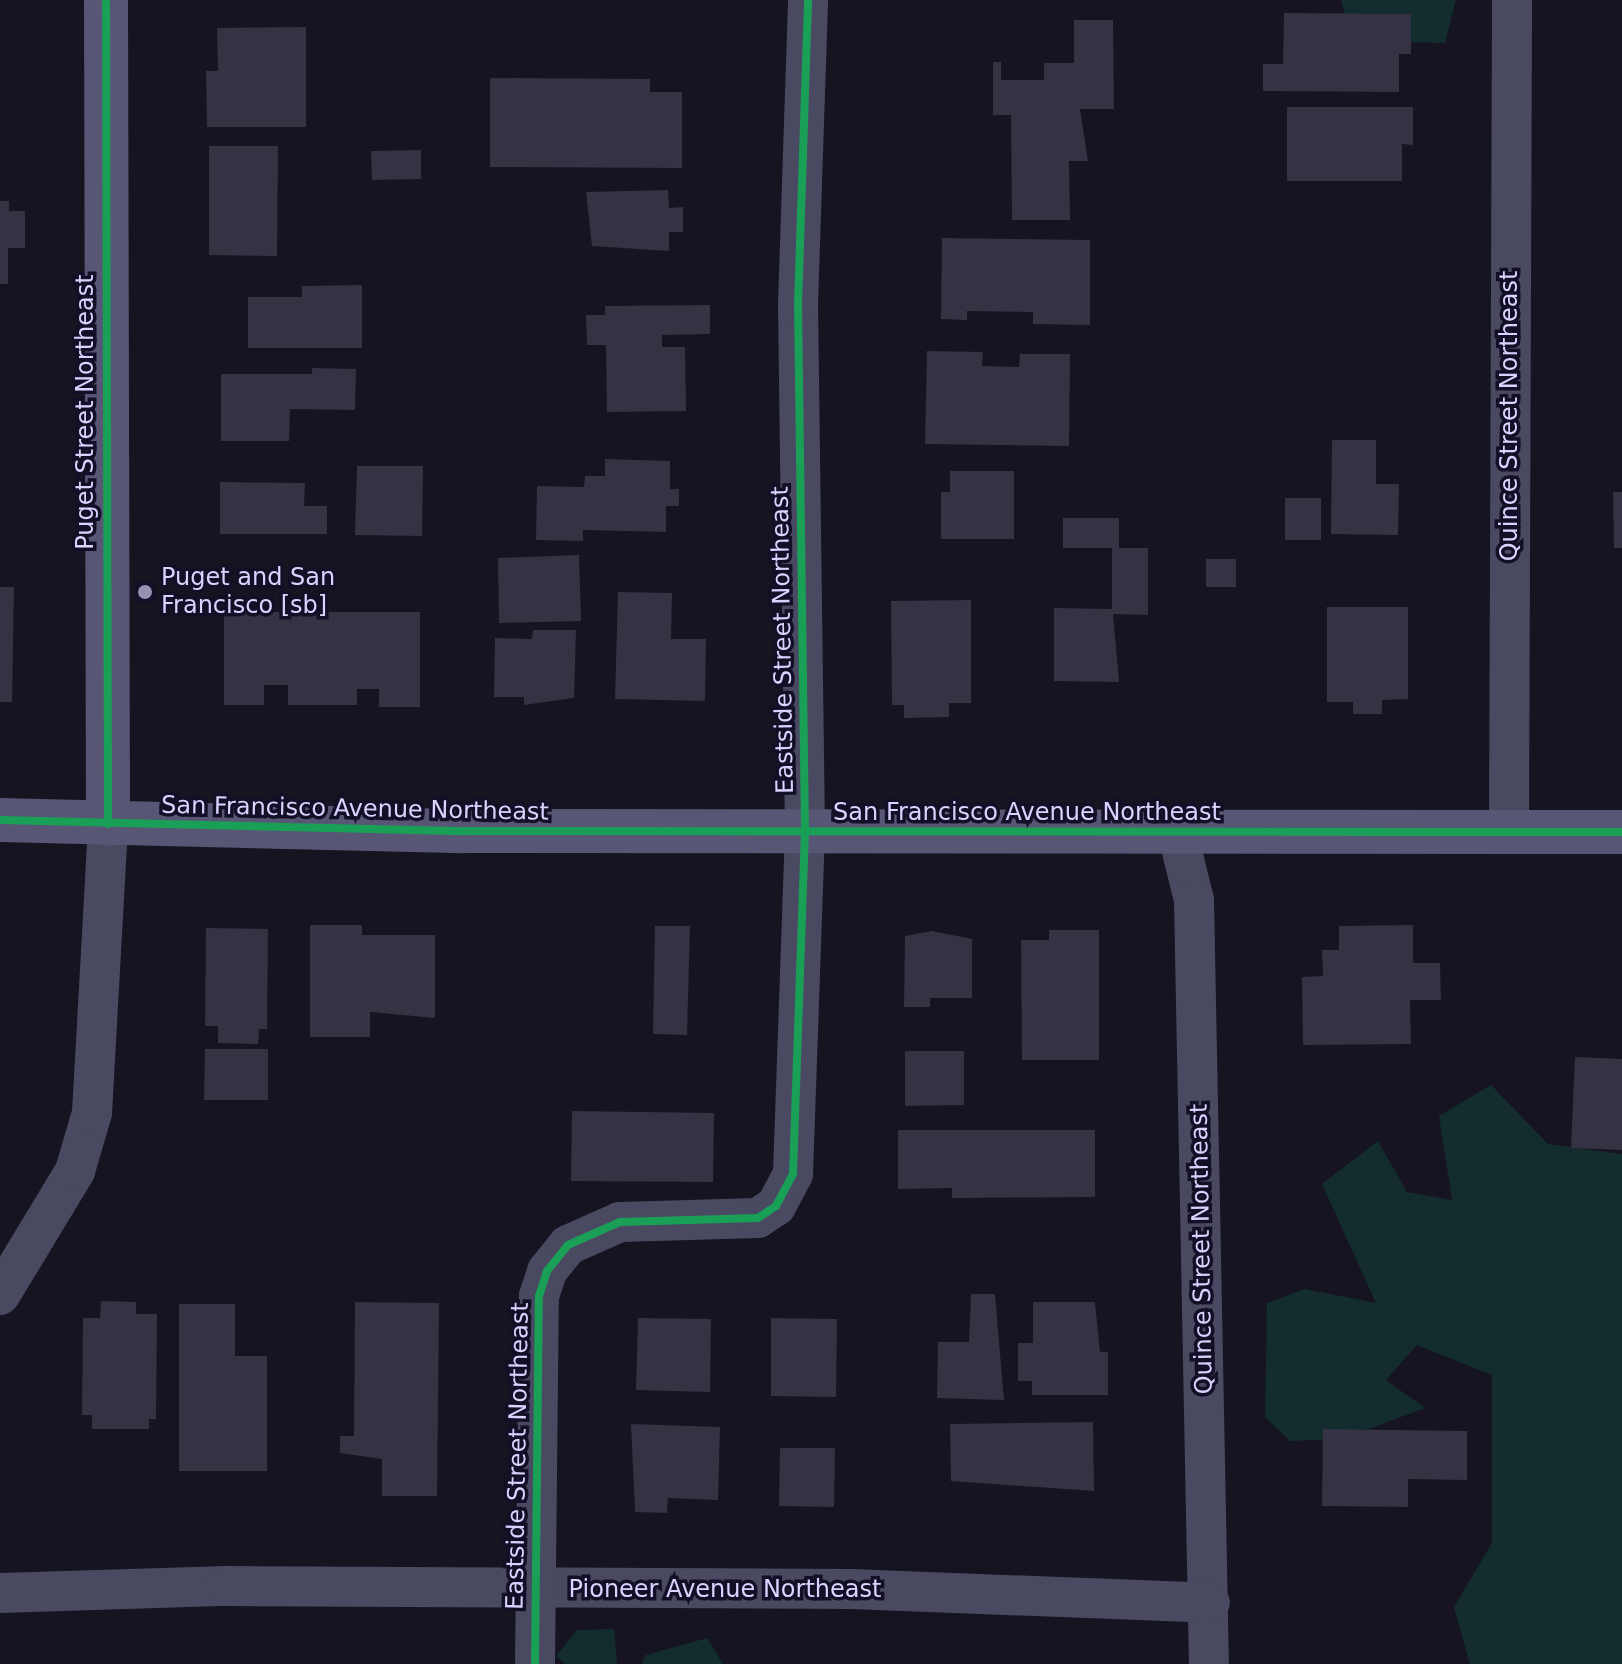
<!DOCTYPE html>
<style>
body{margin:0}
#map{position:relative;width:1622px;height:1664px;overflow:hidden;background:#161421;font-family:"DejaVu Sans",sans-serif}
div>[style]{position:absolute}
.green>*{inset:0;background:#132c2d}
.building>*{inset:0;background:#343243}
.street>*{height:40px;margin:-20px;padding:0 20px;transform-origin:20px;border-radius:20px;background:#4a4962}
.secondary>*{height:44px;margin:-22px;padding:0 22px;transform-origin:22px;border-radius:22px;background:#575674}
.cycleway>*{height:8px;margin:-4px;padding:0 4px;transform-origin:4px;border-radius:4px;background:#1a9f57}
.dots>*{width:22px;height:22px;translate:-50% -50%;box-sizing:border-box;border:4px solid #130f26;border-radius:50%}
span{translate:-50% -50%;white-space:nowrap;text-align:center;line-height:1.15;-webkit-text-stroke:7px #130f26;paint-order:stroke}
.street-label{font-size:24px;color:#d9d4ff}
.poi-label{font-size:24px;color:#d9d4ff}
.left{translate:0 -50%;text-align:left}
</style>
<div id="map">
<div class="green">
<div style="clip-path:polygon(1341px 0,1456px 0,1445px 43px,1352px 41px)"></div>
<div style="clip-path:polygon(1491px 1085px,1548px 1144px,1622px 1154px,1622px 1664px,1470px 1664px,1454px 1607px,1492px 1543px,1492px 1375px,1417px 1345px,1386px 1380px,1425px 1408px,1342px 1439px,1290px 1441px,1265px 1417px,1267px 1303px,1305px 1289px,1376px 1303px,1322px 1184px,1378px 1141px,1407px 1192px,1452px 1200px,1439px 1116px)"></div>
<div style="clip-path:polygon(614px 1629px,617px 1664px,565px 1664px,556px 1656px,577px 1630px)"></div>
<div style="clip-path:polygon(707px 1638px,723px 1664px,641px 1664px,646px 1655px)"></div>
</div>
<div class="building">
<div style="clip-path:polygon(1284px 13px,1411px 14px,1411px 54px,1399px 54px,1399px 92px,1263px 91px,1263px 64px,1283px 64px)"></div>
<div style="clip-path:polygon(1074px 20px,1113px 20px,1114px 109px,1080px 109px,1088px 161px,1069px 161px,1070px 220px,1012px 220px,1011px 115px,993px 115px,993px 62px,1001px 62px,1001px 80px,1044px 80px,1044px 63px,1074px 63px)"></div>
<div style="clip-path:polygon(306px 27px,306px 127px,207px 127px,206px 71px,218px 71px,217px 28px)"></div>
<div style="clip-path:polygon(490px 78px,650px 79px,650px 92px,682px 92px,682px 168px,490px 167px)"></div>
<div style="clip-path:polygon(1287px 107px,1413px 107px,1413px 145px,1402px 144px,1402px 181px,1287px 181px)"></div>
<div style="clip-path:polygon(209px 146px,278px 146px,277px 256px,209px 255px)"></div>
<div style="clip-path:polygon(421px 150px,421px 179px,372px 180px,371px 151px)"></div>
<div style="clip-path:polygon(668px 190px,669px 208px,683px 207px,683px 232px,669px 232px,669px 251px,592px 246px,586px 192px)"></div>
<div style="clip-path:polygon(0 201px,9px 201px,9px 211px,25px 211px,25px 248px,8px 248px,8px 284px,0 284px)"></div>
<div style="clip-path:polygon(942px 238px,1090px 240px,1090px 325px,1033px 324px,1033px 312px,967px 311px,967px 320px,941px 319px)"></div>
<div style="clip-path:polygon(362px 285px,362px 348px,248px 348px,248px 297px,302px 297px,302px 286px)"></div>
<div style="clip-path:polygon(710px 305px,710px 334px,662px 335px,662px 347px,685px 347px,686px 411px,607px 412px,606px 345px,587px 345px,586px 315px,605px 315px,605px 306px)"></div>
<div style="clip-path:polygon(927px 351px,983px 352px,982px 366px,1019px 367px,1020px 354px,1070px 354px,1069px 446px,925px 444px)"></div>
<div style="clip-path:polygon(312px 368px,356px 369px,355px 410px,290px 409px,289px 441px,221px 441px,221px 374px,312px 374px)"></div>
<div style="clip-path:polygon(1332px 440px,1376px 440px,1376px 484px,1399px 484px,1398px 535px,1331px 534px)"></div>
<div style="clip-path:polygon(605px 459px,670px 461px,670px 489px,679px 489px,679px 506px,666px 506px,666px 532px,583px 530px,583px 541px,536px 540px,537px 486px,584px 487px,585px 476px,605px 476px)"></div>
<div style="clip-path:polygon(357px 466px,423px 466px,422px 536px,355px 535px)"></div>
<div style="clip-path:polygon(950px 471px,1014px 471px,1014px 539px,941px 539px,941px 492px,950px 492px)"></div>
<div style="clip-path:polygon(220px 482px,305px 483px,304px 506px,327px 506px,327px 534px,220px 534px)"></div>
<div style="clip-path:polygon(1613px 492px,1622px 492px,1622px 548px,1614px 548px)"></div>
<div style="clip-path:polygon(1285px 498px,1321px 498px,1321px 540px,1285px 540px)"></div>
<div style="clip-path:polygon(1063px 518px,1119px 518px,1119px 548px,1148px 548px,1148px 615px,1113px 614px,1119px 682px,1054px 681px,1054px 608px,1112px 609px,1112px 548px,1063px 548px)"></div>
<div style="clip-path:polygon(579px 555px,581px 621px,499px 623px,498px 558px)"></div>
<div style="clip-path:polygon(1206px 559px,1236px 559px,1236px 587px,1206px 587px)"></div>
<div style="clip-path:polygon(0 587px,14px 587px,12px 702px,0 702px)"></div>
<div style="clip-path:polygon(618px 592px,672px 593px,671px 639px,706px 639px,705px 701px,615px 699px)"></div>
<div style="clip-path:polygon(971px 600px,971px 703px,949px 703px,949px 717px,904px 718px,904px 705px,892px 705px,891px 601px)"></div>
<div style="clip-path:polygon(1327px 607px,1408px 607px,1408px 699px,1382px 700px,1382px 714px,1353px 714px,1353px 702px,1327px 702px)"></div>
<div style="clip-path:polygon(224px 612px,420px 612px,420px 707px,379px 707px,379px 689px,357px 689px,357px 705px,288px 705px,288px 685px,264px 685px,264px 705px,224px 705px)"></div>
<div style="clip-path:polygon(533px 630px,576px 630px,574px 698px,524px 705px,524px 697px,494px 697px,495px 638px,532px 639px)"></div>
<div style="clip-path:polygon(310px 925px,362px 925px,362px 935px,435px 935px,435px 1018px,370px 1012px,370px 1037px,310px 1037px)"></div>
<div style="clip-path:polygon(1413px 925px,1413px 963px,1440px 963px,1441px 1000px,1410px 1000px,1411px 1044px,1303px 1045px,1302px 977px,1323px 976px,1322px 950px,1339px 950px,1339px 926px)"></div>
<div style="clip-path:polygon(655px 926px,690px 926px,687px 1035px,653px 1034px)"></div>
<div style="clip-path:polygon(206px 928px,268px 929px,267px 1029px,259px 1029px,258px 1044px,218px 1043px,218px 1026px,205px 1026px)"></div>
<div style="clip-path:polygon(1049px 930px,1099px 930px,1099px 1060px,1022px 1060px,1021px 940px,1049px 940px)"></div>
<div style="clip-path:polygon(932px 931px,972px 939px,972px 998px,930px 998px,930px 1007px,904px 1007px,905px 936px)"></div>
<div style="clip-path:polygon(205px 1049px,268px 1049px,268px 1100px,204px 1100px)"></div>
<div style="clip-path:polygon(905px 1051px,964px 1051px,964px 1105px,905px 1106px)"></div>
<div style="clip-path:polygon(1575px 1057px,1622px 1059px,1622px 1150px,1571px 1148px)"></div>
<div style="clip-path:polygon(572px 1111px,714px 1113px,713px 1182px,571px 1181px)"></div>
<div style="clip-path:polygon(898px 1130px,1095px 1130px,1095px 1197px,952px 1198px,952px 1188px,898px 1189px)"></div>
<div style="clip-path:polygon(971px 1294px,995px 1294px,1004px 1400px,937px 1398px,938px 1342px,969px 1342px)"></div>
<div style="clip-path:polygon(101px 1301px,136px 1302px,136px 1314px,157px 1314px,156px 1419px,149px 1419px,149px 1429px,92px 1429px,92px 1415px,82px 1415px,83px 1318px,100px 1318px)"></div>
<div style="clip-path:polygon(355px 1302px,439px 1303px,437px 1496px,382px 1496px,382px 1459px,340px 1453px,340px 1436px,354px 1436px)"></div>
<div style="clip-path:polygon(1033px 1302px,1095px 1302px,1100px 1352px,1108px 1352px,1108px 1395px,1032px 1395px,1032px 1381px,1018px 1381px,1018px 1343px,1033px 1343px)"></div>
<div style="clip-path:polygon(179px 1304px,235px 1304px,235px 1356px,267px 1356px,267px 1471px,179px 1471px)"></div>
<div style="clip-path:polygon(638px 1318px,711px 1319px,710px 1392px,636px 1390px)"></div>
<div style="clip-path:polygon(771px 1318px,837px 1319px,836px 1397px,771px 1396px)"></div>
<div style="clip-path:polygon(1093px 1422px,1094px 1491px,951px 1481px,950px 1424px)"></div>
<div style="clip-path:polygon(631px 1424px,720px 1427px,718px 1500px,668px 1498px,667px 1513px,635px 1512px)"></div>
<div style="clip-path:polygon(1323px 1429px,1467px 1431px,1467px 1480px,1408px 1479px,1408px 1507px,1322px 1506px)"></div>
<div style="clip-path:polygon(780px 1448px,835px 1448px,834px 1507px,779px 1506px)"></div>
</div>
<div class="street">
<div style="left:1509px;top:831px;width:831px;rotate:-89.79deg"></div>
<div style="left:1178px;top:835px;width:67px;rotate:76.2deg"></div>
<div style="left:1194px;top:900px;width:764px;rotate:88.88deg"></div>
<div style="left:0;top:1295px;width:145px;rotate:-58.8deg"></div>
<div style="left:75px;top:1171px;width:60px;rotate:-73.7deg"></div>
<div style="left:92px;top:1113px;width:289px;rotate:-86.8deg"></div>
<div style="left:0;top:1593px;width:227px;rotate:-1.8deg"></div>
<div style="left:227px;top:1586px;width:624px;rotate:0.28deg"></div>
<div style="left:851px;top:1589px;width:359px;rotate:2.2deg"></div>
<div style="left:535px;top:1664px;width:368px;rotate:-89.4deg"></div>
<div style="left:539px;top:1296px;width:26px;rotate:-72deg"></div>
<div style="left:547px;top:1271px;width:33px;rotate:-51deg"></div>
<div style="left:568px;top:1245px;width:57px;rotate:-23.9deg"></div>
<div style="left:620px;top:1222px;width:138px;rotate:-1.7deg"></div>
<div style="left:758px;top:1218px;width:22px;rotate:-34deg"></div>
<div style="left:776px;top:1206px;width:36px;rotate:-62deg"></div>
<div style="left:793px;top:1174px;width:343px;rotate:-88deg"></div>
<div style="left:805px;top:831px;width:527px;rotate:-90.76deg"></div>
<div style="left:798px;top:304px;width:304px;rotate:-88.1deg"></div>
</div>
<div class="secondary">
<div style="left:106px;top:0;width:824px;rotate:89.86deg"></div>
<div style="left:0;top:820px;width:465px;rotate:1.4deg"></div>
<div style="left:465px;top:831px;width:1157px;rotate:0.05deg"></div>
</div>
<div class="cycleway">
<div style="left:106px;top:0;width:824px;rotate:89.86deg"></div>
<div style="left:0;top:820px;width:465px;rotate:1.4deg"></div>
<div style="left:465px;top:831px;width:1157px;rotate:0.05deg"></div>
<div style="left:535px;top:1664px;width:368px;rotate:-89.4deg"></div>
<div style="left:539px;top:1296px;width:26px;rotate:-72deg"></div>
<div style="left:547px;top:1271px;width:33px;rotate:-51deg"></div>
<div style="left:568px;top:1245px;width:57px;rotate:-23.9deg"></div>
<div style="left:620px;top:1222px;width:138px;rotate:-1.7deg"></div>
<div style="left:758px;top:1218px;width:22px;rotate:-34deg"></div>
<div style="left:776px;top:1206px;width:36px;rotate:-62deg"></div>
<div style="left:793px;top:1174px;width:343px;rotate:-88deg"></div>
<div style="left:805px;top:831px;width:527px;rotate:-90.76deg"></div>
<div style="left:798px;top:304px;width:304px;rotate:-88.1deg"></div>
</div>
<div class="dots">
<div style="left:145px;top:592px;background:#9591b1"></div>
</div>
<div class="street-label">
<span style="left:86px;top:412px;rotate:-90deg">Puget Street Northeast</span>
<span style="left:1510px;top:416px;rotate:-90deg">Quince Street Northeast</span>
<span style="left:783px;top:640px;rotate:-91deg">Eastside Street Northeast</span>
<span style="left:355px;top:809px;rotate:1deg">San Francisco Avenue Northeast</span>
<span style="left:1027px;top:813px">San Francisco Avenue Northeast</span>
<span style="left:1202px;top:1249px;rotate:-91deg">Quince Street Northeast</span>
<span style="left:518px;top:1456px;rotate:-89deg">Eastside Street Northeast</span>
<span style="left:725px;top:1590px">Pioneer Avenue Northeast</span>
</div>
<div class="poi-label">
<span class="left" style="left:161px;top:592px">Puget and San<br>Francisco [sb]</span>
</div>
</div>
